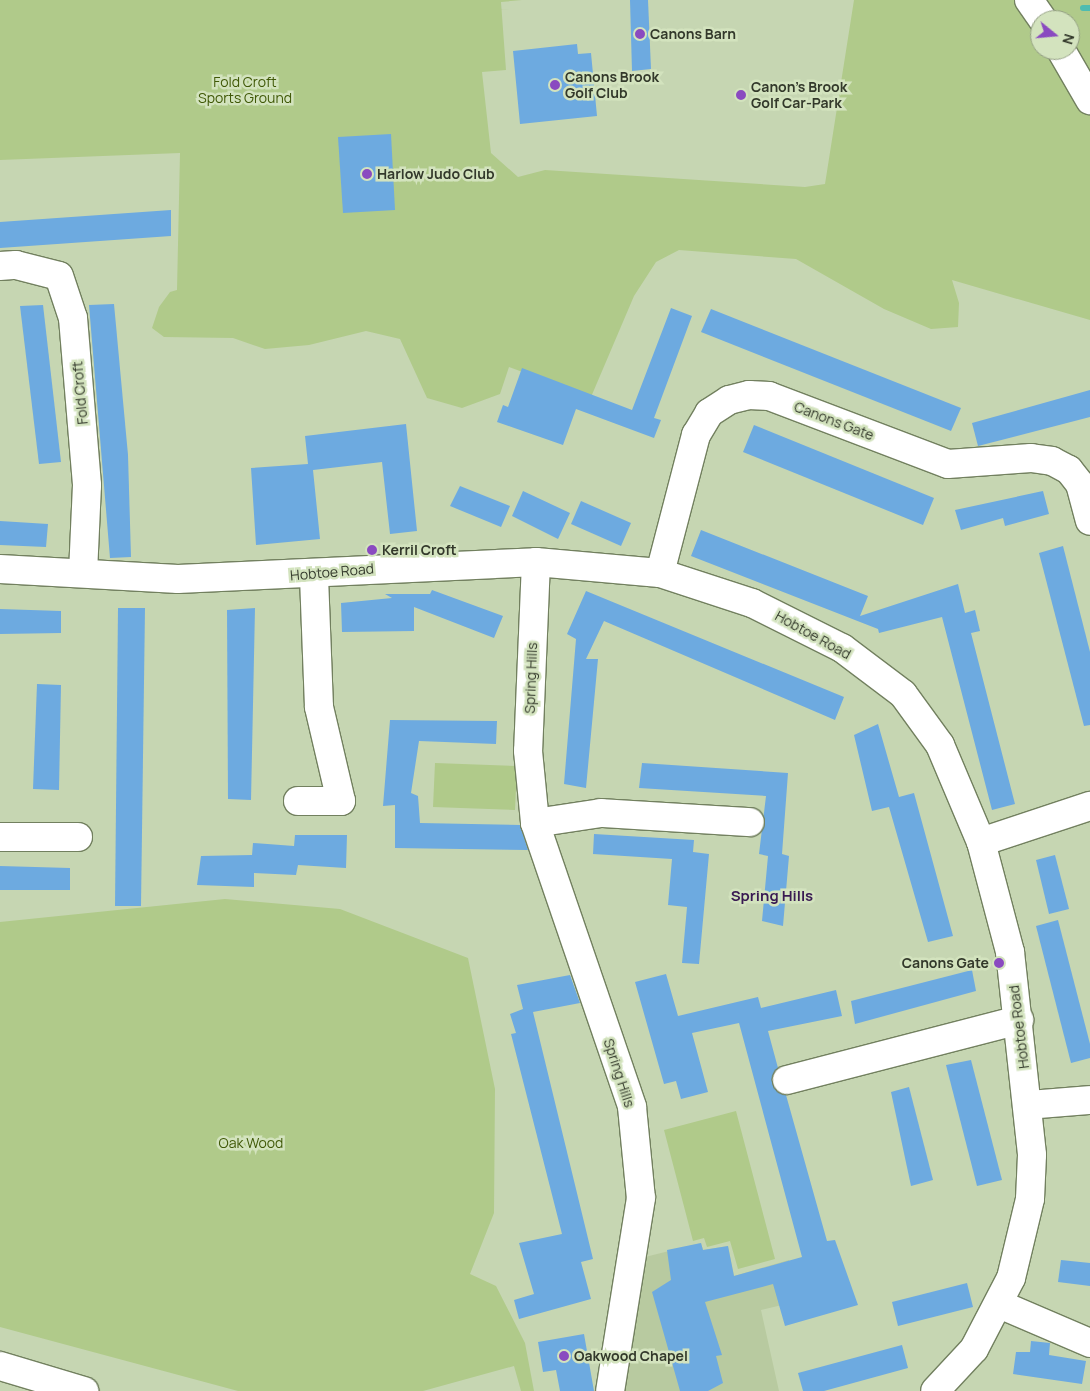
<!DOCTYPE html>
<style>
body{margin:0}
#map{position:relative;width:1090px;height:1391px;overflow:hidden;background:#c6d6b2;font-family:Manrope,sans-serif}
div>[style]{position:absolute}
.built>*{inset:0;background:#b8caa0}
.green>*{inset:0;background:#b0ca8a}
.stream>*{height:6px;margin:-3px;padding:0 3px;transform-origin:3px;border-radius:3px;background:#4ebcb1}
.building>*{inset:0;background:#6daae0}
.roads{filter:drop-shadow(1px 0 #72805f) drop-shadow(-1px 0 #72805f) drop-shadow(0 1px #72805f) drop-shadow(0 -1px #72805f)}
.minor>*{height:28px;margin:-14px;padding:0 14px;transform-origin:14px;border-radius:14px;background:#fff}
.major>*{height:28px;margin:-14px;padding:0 14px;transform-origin:14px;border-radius:14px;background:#fff}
.dots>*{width:14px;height:14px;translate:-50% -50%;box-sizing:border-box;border:2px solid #d3e3be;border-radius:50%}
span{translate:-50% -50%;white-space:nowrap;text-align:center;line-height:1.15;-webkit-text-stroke:5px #d3e3be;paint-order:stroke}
.poi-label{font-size:14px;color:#33392b;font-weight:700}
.left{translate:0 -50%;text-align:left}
.right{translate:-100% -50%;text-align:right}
.park-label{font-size:14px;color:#3f5806}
.street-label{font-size:14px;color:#33392b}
.neighbourhood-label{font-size:15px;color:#391a52;font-weight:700}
.north{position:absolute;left:1030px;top:10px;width:50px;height:50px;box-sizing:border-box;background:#d3e3be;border:1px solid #939f83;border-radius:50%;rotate:107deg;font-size:14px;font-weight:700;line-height:20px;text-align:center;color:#33392b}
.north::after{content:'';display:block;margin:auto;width:18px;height:22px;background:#8a4ac0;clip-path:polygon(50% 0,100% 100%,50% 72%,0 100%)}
</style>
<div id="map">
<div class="built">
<div style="clip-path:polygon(701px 1243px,703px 1250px,728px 1246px,734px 1276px,789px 1260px,799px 1301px,761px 1310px,779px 1391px,617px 1391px,645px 1257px)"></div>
</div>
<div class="green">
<div style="clip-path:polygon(evenodd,0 0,522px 0,501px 2px,506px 70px,482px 72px,491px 153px,518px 177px,545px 170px,805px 187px,825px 184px,854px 0,1090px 0,1090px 320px,952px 280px,959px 303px,958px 327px,931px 329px,884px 309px,796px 259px,679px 250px,656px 262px,634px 296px,591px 397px,509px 367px,500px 394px,462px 408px,427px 398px,400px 339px,366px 331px,309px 345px,265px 349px,233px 338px,164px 337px,152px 328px,159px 307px,170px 292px,177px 290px,180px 153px,0 160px,0 0,1040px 20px,1070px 20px,1070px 50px,1040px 50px,1040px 20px)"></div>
<div style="clip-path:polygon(435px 763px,517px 766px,515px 810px,433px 807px)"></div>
<div style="clip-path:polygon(225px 899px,340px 909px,468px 958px,495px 1089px,494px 1213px,470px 1274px,496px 1286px,525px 1343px,534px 1391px,521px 1391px,514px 1366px,423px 1391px,238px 1391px,0 1327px,0 922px)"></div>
<div style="clip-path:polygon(736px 1111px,775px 1259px,738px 1269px,730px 1241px,707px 1247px,704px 1238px,693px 1241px,664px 1130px)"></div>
</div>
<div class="stream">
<div style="left:1083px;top:8px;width:7px"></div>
</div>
<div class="building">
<div style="clip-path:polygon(630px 0,648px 0,651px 69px,632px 71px)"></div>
<div style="clip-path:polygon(577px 44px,578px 54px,591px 53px,597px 116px,520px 124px,513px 51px)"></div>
<div style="clip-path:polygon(391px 134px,395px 210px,343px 213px,338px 137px)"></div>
<div style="clip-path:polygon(171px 210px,171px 236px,0 248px,0 222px)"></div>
<div style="clip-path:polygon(114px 304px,128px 455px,131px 557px,110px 558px,89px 305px)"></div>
<div style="clip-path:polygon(43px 305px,61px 462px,39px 464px,20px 306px)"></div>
<div style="clip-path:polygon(671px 308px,692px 316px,654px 418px,661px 420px,654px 438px,576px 409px,563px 445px,497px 422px,503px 405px,508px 407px,522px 368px,632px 410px)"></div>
<div style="clip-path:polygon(711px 309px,961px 408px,951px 431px,701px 332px)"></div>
<div style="clip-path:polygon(1090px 390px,1090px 417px,978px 446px,972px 423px)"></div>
<div style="clip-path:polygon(406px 424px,417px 531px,390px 534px,382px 462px,313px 470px,320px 539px,256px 545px,251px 468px,308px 464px,305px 436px)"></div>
<div style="clip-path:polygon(754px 425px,934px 498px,923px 525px,743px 452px)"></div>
<div style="clip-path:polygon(460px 486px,510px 506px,501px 527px,450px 506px)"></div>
<div style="clip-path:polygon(523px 491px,570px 513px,558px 539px,512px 516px)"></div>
<div style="clip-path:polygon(1043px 491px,1049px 514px,1005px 526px,1003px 518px,961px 530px,955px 510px)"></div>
<div style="clip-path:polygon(581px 501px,631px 523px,621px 546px,571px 524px)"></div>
<div style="clip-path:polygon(0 521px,48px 524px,46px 547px,0 545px)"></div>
<div style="clip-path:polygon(701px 530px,868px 596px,860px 616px,958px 584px,965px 613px,975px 610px,980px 631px,971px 633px,1015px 804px,992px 810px,942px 617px,879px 633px,878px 629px,691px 556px)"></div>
<div style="clip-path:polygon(1063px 546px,1090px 652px,1090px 725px,1084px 726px,1039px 553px)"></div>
<div style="clip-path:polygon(432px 590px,503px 616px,494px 638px,414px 607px,414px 631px,342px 632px,341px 603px,392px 598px,385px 594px,430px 594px)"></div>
<div style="clip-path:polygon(586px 591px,844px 697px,835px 720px,604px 621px,586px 659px,598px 659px,586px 788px,564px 784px,576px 639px,567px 634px)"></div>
<div style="clip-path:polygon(118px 608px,145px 608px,141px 906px,115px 906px)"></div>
<div style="clip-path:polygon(255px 608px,251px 800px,228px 799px,227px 610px)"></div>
<div style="clip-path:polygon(0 609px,61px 611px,61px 633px,0 634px)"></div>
<div style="clip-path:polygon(37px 684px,61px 685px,59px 790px,33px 789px)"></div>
<div style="clip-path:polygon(390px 720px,497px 721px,496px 744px,419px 741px,411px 793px,418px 796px,420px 823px,520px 825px,528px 850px,395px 848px,395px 805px,383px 806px)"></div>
<div style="clip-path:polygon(878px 724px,899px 797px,914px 793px,953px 936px,928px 942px,889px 807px,872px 811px,854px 735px)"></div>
<div style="clip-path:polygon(642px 763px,788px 773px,782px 854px,789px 856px,783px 926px,762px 921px,768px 856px,759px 854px,766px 796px,639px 788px)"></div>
<div style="clip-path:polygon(594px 834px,694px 840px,693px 852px,709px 854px,699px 964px,682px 963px,687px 907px,668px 905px,672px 859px,593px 854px)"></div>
<div style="clip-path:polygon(295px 835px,347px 835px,346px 868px,298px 865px,296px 875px,254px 873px,254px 887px,197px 885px,201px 856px,252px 855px,253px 843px,294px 846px)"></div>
<div style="clip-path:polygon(1055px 855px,1069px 909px,1049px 914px,1036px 860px)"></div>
<div style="clip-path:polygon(0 866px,70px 868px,70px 890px,0 890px)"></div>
<div style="clip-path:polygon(1058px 920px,1090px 1044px,1090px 1058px,1071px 1063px,1036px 926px)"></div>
<div style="clip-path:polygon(972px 970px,976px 991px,855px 1024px,851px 1001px)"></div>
<div style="clip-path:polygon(666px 974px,678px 1016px,758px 997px,761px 1008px,836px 990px,842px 1016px,768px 1031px,778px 1068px,772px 1084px,786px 1095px,827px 1241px,835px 1240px,858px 1305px,785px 1326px,773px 1284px,705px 1302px,722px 1355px,716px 1356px,723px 1383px,708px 1391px,680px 1391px,652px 1292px,671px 1280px,667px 1250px,701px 1243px,703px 1250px,728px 1246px,734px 1276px,802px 1257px,739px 1023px,692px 1033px,708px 1092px,681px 1099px,676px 1081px,664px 1084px,635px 982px)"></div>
<div style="clip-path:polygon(570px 975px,580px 1003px,533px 1012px,593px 1259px,581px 1262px,591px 1299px,519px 1319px,514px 1300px,534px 1294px,519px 1243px,562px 1234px,511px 1034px,516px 1033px,510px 1014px,523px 1009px,517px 985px)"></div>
<div style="clip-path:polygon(971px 1060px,1002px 1180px,977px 1186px,946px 1065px)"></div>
<div style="clip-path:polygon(909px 1087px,933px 1180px,911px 1186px,891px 1092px)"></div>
<div style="clip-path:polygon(1061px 1260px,1090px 1263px,1090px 1286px,1058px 1282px)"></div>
<div style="clip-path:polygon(967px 1283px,973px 1307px,898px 1326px,892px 1302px)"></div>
<div style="clip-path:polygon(584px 1334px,594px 1391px,560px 1391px,556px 1370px,543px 1372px,538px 1342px)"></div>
<div style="clip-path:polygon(1031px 1341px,1050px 1343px,1049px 1355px,1086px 1361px,1082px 1384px,1013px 1374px,1016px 1352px,1030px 1352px)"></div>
<div style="clip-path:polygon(902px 1345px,908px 1368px,824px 1391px,803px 1391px,798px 1373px)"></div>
</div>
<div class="roads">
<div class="minor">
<div style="left:0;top:266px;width:16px;rotate:-4deg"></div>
<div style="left:16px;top:265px;width:44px;rotate:14.3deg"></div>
<div style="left:59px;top:276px;width:44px;rotate:71.6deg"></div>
<div style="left:73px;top:318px;width:168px;rotate:85.2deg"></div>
<div style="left:87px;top:485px;width:88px;rotate:92.6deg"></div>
<div style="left:536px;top:562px;width:189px;rotate:92.4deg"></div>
<div style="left:528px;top:751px;width:72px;rotate:84.4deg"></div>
<div style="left:535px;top:823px;width:300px;rotate:71.1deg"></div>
<div style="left:632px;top:1107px;width:91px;rotate:84.4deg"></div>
<div style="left:641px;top:1198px;width:195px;rotate:99.1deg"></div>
<div style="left:0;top:569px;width:178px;rotate:3.2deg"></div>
<div style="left:178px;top:579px;width:358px;rotate:-2.7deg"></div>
<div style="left:536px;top:562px;width:124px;rotate:5.1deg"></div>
<div style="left:660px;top:573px;width:97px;rotate:18.1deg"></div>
<div style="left:752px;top:603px;width:101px;rotate:26.6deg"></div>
<div style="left:842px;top:648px;width:76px;rotate:37deg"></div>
<div style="left:903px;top:694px;width:63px;rotate:54deg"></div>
<div style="left:940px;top:745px;width:105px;rotate:67.1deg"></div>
<div style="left:981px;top:842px;width:114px;rotate:75.2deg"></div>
<div style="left:1010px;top:952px;width:204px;rotate:83.8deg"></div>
<div style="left:1032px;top:1155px;width:44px;rotate:92.6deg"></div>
<div style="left:1030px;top:1199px;width:81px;rotate:103.5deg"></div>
<div style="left:1011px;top:1278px;width:80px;rotate:117.5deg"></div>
<div style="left:974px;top:1349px;width:57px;rotate:132.9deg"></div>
<div style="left:660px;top:573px;width:143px;rotate:-75.4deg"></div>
<div style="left:696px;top:435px;width:26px;rotate:-59deg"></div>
<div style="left:709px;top:413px;width:24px;rotate:-33deg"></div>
<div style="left:729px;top:400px;width:21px;rotate:-14deg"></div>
<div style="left:749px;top:395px;width:20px;rotate:3deg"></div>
<div style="left:769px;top:396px;width:191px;rotate:20.8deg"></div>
<div style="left:948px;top:464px;width:83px;rotate:-4.1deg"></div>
<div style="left:1031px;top:458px;width:21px;rotate:8deg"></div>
<div style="left:1052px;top:461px;width:19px;rotate:28deg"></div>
<div style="left:1069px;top:470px;width:18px;rotate:52deg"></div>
<div style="left:1080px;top:484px;width:38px;rotate:75deg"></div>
<div style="left:298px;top:801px;width:43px"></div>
<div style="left:341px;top:801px;width:97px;rotate:-103.2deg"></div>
<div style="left:319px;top:707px;width:133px;rotate:-92.2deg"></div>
<div style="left:535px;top:823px;width:67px;rotate:-8.6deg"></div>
<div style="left:601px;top:813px;width:149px;rotate:3.5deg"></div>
<div style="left:0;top:837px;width:78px"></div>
<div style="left:981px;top:842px;width:115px;rotate:-18.3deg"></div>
<div style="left:787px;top:1080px;width:240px;rotate:-14.5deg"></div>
<div style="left:1028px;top:1105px;width:62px;rotate:-4.6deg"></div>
<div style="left:999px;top:1304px;width:99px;rotate:23.2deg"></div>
<div style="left:0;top:1366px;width:88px;rotate:16.6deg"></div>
</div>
<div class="major">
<div style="left:1029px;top:0;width:24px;rotate:55deg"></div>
<div style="left:1061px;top:50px;width:58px;rotate:59.9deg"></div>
</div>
</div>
<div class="dots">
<div style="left:640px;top:34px;background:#8a4ac0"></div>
<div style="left:555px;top:85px;background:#8a4ac0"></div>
<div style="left:741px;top:95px;background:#8a4ac0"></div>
<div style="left:367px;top:174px;background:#8a4ac0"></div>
<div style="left:372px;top:550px;background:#8a4ac0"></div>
<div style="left:999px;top:963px;background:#8a4ac0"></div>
<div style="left:564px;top:1356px;background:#8a4ac0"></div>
</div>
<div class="poi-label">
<span class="left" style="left:650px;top:34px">Canons Barn</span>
<span class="left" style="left:565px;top:85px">Canons Brook<br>Golf Club</span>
<span class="left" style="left:751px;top:95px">Canon's Brook<br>Golf Car-Park</span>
<span class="left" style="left:377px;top:174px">Harlow Judo Club</span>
<span class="left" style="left:382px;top:550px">Kerril Croft</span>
<span class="right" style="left:989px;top:963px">Canons Gate</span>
<span class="left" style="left:574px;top:1356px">Oakwood Chapel</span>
</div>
<div class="park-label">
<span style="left:245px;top:90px">Fold Croft<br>Sports Ground</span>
<span style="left:251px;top:1143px">Oak Wood</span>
</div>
<div class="street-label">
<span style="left:80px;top:393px;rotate:-95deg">Fold Croft</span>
<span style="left:834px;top:421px;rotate:21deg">Canons Gate</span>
<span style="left:332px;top:572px;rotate:-5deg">Hobtoe Road</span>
<span style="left:813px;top:635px;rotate:29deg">Hobtoe Road</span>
<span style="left:531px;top:678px;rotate:-88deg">Spring Hills</span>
<span style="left:1019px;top:1027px;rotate:-97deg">Hobtoe Road</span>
<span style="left:619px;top:1073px;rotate:72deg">Spring Hills</span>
</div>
<div class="neighbourhood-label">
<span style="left:772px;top:896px">Spring Hills</span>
</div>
<div class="north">N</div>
</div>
